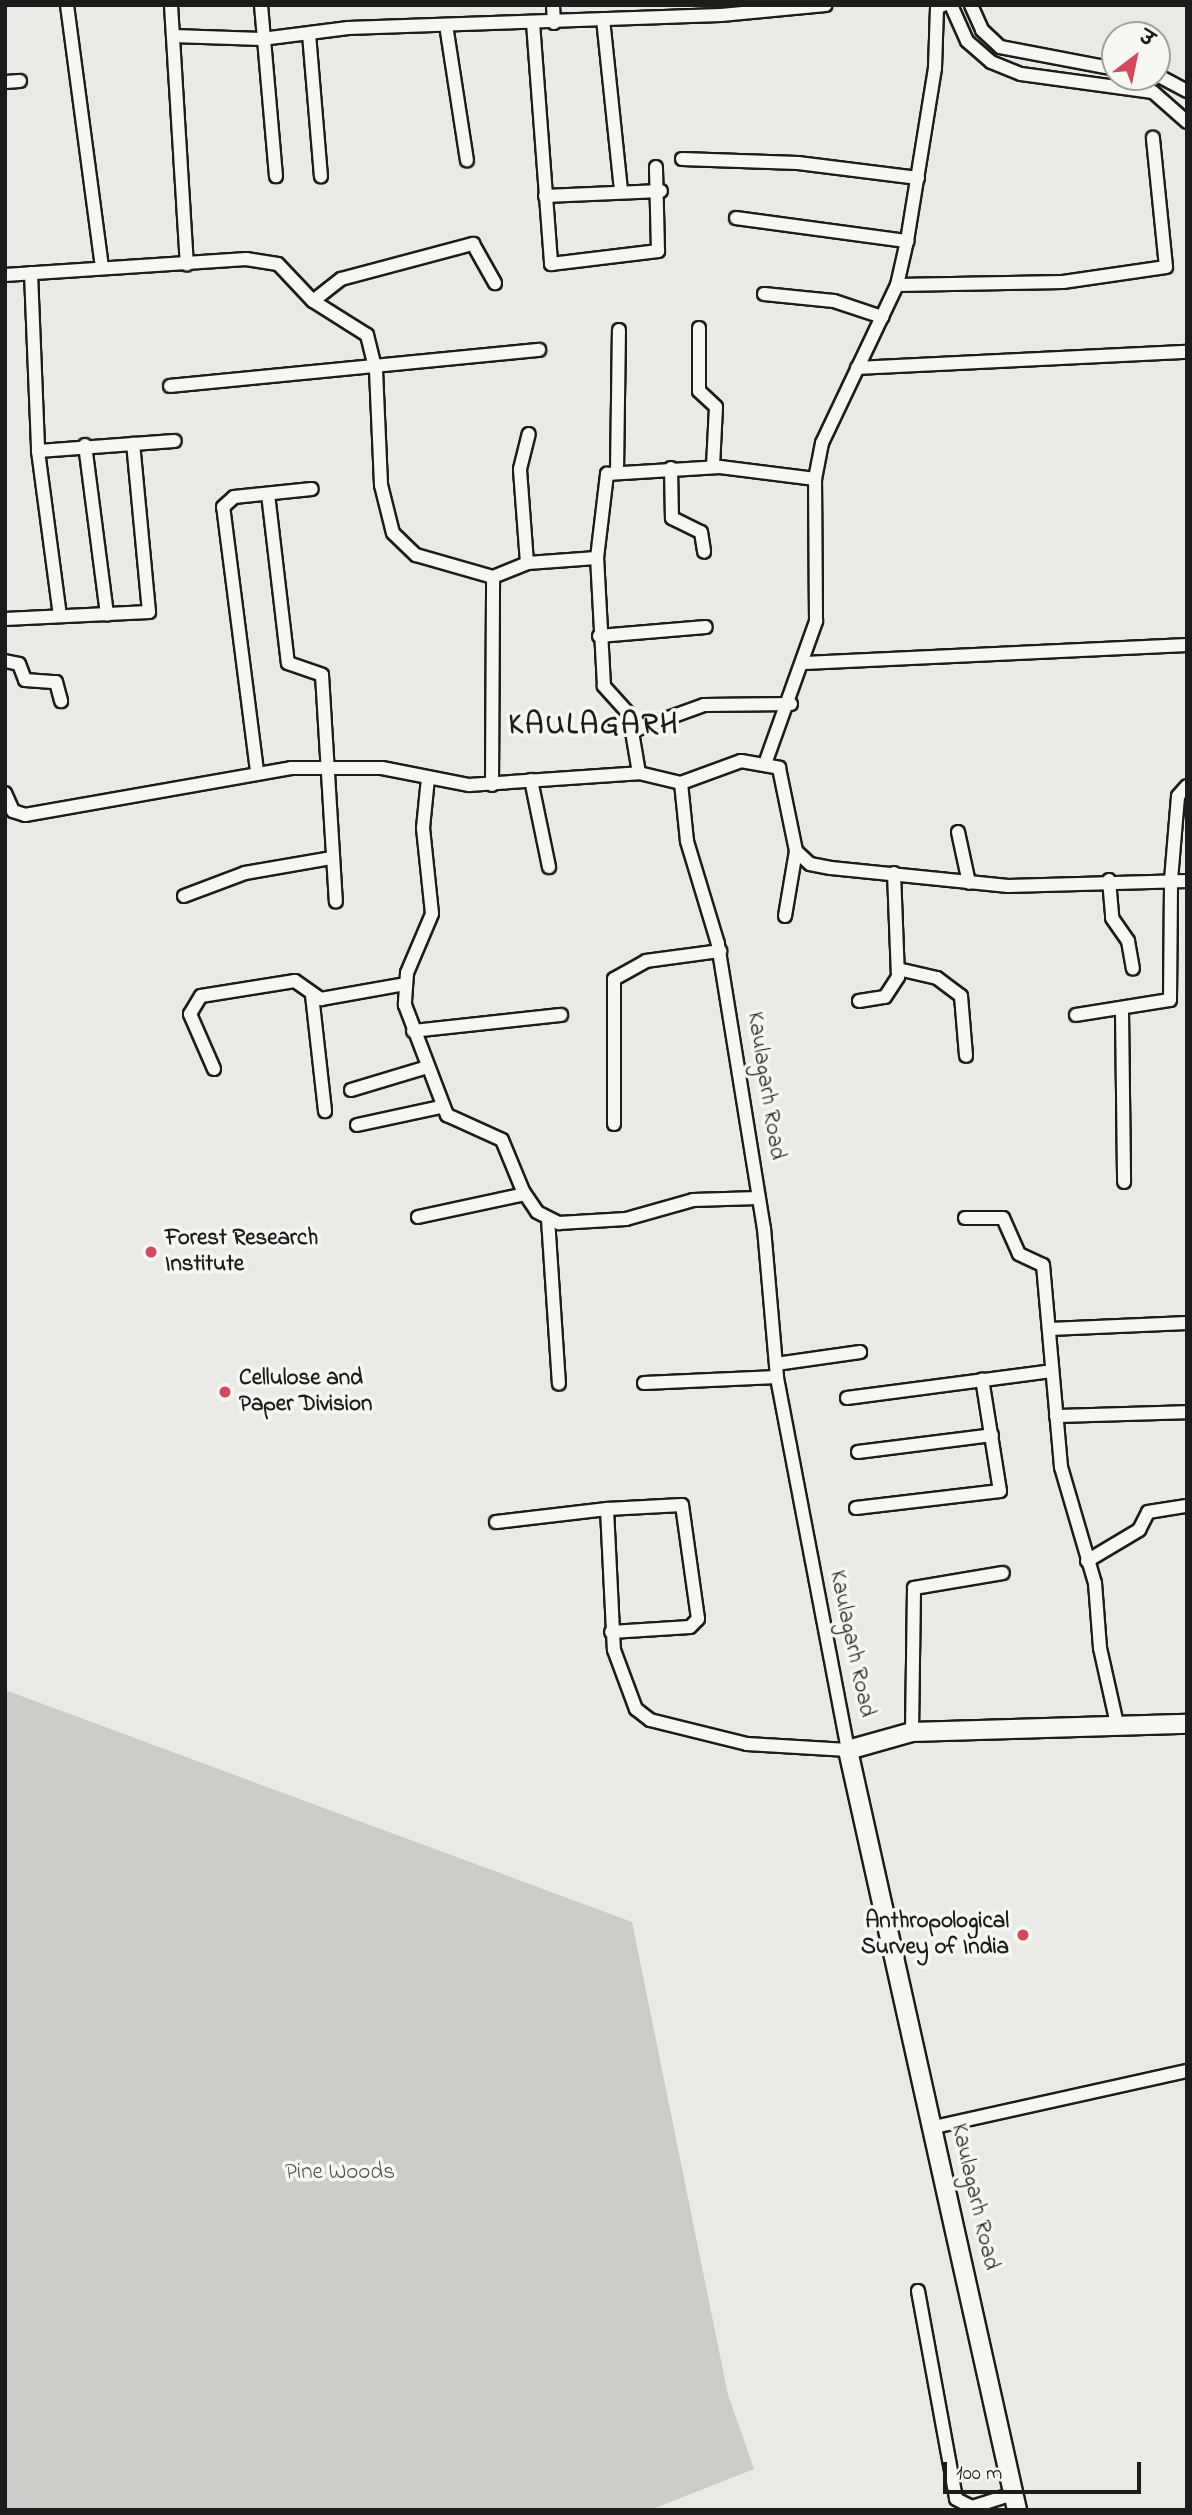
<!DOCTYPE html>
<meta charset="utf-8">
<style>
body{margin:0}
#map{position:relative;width:1192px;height:2515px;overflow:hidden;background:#e9e9e5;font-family:"Indie Flower","Playpen Sans Deva",sans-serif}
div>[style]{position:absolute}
.green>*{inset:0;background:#cbcbc7}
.roads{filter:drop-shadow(2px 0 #1c1c1c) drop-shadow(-2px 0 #1c1c1c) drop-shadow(0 2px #1c1c1c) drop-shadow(0 -2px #1c1c1c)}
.street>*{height:12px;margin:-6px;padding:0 6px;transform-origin:6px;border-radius:6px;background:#f6f6f2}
.secondary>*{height:18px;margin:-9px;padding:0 9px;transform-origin:9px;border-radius:9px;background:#f6f6f2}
.dots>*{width:19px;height:19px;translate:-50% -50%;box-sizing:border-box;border:4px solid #f6f6f2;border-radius:50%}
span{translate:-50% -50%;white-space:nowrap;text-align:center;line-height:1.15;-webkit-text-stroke:7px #f6f6f2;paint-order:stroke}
.street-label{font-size:23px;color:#1c1c1c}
.poi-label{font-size:23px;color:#1c1c1c;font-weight:700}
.left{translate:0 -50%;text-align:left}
.right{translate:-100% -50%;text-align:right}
.park-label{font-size:23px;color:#51514f}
.district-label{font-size:30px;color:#1c1c1c;font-weight:700;letter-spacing:2px}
.frame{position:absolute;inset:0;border:7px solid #1c1c1c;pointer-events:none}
.north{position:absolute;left:1101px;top:21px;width:70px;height:70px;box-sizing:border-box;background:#f6f6f2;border:2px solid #9f9f9c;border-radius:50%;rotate:32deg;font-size:19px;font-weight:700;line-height:28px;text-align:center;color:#1c1c1c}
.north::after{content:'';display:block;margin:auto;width:24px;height:32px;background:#d1495b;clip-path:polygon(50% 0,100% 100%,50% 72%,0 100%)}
.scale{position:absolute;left:943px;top:2462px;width:198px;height:32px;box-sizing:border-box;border:4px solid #1c1c1c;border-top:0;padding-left:9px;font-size:21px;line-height:24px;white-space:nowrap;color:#1c1c1c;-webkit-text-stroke:5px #f6f6f2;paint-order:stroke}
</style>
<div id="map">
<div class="green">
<div style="clip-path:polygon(5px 1690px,632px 1922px,728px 2395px,754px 2469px,650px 2510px,5px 2510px)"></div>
</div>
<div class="roads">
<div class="street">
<div style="left:67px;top:5px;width:265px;rotate:82.4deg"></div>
<div style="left:171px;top:5px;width:260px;rotate:86.5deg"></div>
<div style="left:261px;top:5px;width:172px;rotate:85deg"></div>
<div style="left:553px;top:5px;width:18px;rotate:87deg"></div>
<div style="left:951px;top:5px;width:39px;rotate:66deg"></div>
<div style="left:967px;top:41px;width:32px;rotate:41deg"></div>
<div style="left:991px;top:62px;width:32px;rotate:22deg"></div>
<div style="left:1021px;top:74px;width:133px;rotate:7.8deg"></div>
<div style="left:1153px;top:92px;width:45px;rotate:41.4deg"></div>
<div style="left:971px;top:5px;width:27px;rotate:66deg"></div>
<div style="left:982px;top:30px;width:25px;rotate:43deg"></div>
<div style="left:1000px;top:47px;width:117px;rotate:10.8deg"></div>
<div style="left:603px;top:19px;width:171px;rotate:84deg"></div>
<div style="left:533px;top:23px;width:242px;rotate:85.7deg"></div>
<div style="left:551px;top:264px;width:108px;rotate:-6.9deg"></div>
<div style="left:658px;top:251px;width:84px;rotate:-91.4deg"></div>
<div style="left:446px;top:25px;width:137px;rotate:81.2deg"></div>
<div style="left:309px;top:34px;width:143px;rotate:85.2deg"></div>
<div style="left:173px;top:36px;width:89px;rotate:1.9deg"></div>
<div style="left:262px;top:39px;width:87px;rotate:-7.3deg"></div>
<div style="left:348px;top:28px;width:373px;rotate:-2deg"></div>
<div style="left:721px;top:15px;width:105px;rotate:-5.4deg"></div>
<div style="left:1157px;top:75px;width:34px;rotate:28deg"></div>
<div style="left:5px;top:82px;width:15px;rotate:-4deg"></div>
<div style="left:682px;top:159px;width:116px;rotate:2deg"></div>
<div style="left:798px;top:163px;width:121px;rotate:7.1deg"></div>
<div style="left:545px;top:196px;width:116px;rotate:-2.5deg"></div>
<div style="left:736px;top:218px;width:173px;rotate:7.7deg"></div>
<div style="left:31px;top:273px;width:178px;rotate:87.7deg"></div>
<div style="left:38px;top:451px;width:165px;rotate:82.4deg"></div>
<div style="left:5px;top:275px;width:242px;rotate:-3.8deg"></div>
<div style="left:246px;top:259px;width:32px;rotate:9deg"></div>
<div style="left:278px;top:264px;width:51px;rotate:46.6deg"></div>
<div style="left:313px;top:301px;width:64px;rotate:32.2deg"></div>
<div style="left:367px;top:335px;width:36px;rotate:76deg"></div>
<div style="left:376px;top:370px;width:115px;rotate:87.5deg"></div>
<div style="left:381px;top:485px;width:49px;rotate:76deg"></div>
<div style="left:393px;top:533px;width:32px;rotate:44deg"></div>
<div style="left:416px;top:555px;width:80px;rotate:15.9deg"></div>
<div style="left:897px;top:285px;width:166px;rotate:-1deg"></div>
<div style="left:1063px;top:282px;width:104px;rotate:-8.3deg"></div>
<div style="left:1166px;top:267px;width:130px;rotate:-95.8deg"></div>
<div style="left:764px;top:294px;width:70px;rotate:5.7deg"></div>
<div style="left:834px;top:301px;width:51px;rotate:18.4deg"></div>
<div style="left:313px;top:301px;width:36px;rotate:-38deg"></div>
<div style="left:341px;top:279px;width:137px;rotate:-14.9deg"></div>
<div style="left:473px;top:244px;width:45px;rotate:60.6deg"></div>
<div style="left:699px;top:328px;width:63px;rotate:90deg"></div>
<div style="left:699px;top:391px;width:23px;rotate:43deg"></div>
<div style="left:716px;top:407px;width:60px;rotate:92.9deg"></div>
<div style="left:857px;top:368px;width:330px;rotate:-2.8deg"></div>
<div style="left:170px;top:386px;width:371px;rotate:-5.6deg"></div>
<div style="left:85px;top:445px;width:171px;rotate:82.6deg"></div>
<div style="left:38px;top:451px;width:137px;rotate:-4.2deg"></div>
<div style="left:671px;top:468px;width:50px;rotate:88.9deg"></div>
<div style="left:672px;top:518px;width:32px;rotate:26deg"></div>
<div style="left:701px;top:532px;width:20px;rotate:81deg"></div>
<div style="left:617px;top:471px;width:141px;rotate:-89.2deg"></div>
<div style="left:268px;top:494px;width:170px;rotate:83.3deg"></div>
<div style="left:288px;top:663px;width:36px;rotate:19deg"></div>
<div style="left:322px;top:675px;width:227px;rotate:86.5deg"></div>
<div style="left:527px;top:563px;width:94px;rotate:-94.3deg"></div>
<div style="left:520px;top:469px;width:36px;rotate:-76deg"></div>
<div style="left:5px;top:619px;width:144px;rotate:-2.8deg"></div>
<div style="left:149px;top:612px;width:169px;rotate:-95.4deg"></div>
<div style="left:599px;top:636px;width:107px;rotate:-4.8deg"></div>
<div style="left:5px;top:661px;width:14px;rotate:12deg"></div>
<div style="left:19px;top:664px;width:17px;rotate:69deg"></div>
<div style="left:25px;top:680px;width:31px;rotate:4deg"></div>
<div style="left:56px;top:682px;width:20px;rotate:75deg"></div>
<div style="left:805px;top:663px;width:382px;rotate:-2.7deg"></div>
<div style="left:635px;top:730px;width:73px;rotate:-19.9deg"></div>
<div style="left:704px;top:705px;width:87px;rotate:-0.7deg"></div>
<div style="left:766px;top:761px;width:149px;rotate:-70.3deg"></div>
<div style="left:816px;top:621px;width:142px;rotate:-90.4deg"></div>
<div style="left:815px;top:479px;width:37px;rotate:-79deg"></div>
<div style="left:822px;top:443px;width:175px;rotate:-64.6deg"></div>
<div style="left:897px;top:285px;width:45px;rotate:-77.2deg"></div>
<div style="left:907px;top:241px;width:175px;rotate:-80.8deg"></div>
<div style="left:935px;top:68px;width:60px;rotate:-88.1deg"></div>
<div style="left:937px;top:8px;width:7px;rotate:-27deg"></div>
<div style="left:257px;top:771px;width:266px;rotate:-97.3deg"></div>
<div style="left:223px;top:507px;width:15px;rotate:-42deg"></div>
<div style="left:234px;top:497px;width:78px;rotate:-5.9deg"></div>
<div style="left:639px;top:773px;width:60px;rotate:-99.6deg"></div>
<div style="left:629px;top:714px;width:38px;rotate:-132deg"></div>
<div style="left:604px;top:686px;width:128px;rotate:-93.1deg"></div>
<div style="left:597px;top:558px;width:85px;rotate:-83.2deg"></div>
<div style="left:607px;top:474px;width:113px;rotate:-3.5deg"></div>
<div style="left:720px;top:467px;width:96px;rotate:7.2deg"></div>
<div style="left:428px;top:778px;width:50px;rotate:95.7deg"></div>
<div style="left:423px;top:828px;width:86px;rotate:84deg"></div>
<div style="left:432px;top:914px;width:64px;rotate:113deg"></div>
<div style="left:407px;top:973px;width:32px;rotate:94deg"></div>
<div style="left:405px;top:1005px;width:118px;rotate:69.1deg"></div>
<div style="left:447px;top:1115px;width:60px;rotate:24.4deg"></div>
<div style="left:502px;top:1140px;width:55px;rotate:67.6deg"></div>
<div style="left:523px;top:1191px;width:25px;rotate:56deg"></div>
<div style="left:537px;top:1212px;width:25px;rotate:27deg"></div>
<div style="left:559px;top:1223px;width:67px;rotate:-3.4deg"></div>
<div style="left:626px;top:1219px;width:70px;rotate:-15.8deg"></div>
<div style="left:693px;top:1200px;width:65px;rotate:-1.8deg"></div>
<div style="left:531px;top:780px;width:89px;rotate:78.3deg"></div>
<div style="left:681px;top:783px;width:64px;rotate:-20.1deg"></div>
<div style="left:741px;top:761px;width:39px;rotate:10deg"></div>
<div style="left:779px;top:768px;width:85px;rotate:78.4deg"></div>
<div style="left:796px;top:851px;width:66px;rotate:99.6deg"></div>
<div style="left:492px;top:785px;width:208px;rotate:-89.7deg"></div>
<div style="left:493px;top:577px;width:37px;rotate:-22deg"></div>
<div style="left:527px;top:563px;width:70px;rotate:-4.1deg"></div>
<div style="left:5px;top:793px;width:20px;rotate:66deg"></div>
<div style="left:13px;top:811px;width:13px;rotate:18deg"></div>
<div style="left:25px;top:815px;width:270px;rotate:-10deg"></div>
<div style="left:291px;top:768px;width:91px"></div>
<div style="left:382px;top:768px;width:89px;rotate:11.1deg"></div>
<div style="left:469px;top:785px;width:170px;rotate:-4deg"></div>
<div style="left:639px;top:773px;width:43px;rotate:13.4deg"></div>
<div style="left:958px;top:832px;width:52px;rotate:77.8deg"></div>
<div style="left:796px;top:851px;width:19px;rotate:43deg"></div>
<div style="left:810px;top:864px;width:21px;rotate:11deg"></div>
<div style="left:831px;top:868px;width:178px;rotate:5.8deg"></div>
<div style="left:1008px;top:886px;width:179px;rotate:-1.6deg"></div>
<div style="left:1109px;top:880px;width:38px;rotate:85deg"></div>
<div style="left:1112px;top:918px;width:28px;rotate:55deg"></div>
<div style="left:1128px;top:941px;width:28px;rotate:80deg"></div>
<div style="left:184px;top:896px;width:65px;rotate:-20.7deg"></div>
<div style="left:245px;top:873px;width:87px;rotate:-9.9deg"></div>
<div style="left:898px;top:969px;width:40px;rotate:13deg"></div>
<div style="left:937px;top:978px;width:30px;rotate:37deg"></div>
<div style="left:961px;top:996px;width:60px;rotate:85.2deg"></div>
<div style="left:312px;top:995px;width:117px;rotate:83.6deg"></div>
<div style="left:859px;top:1001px;width:26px;rotate:-9deg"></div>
<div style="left:885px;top:997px;width:24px;rotate:-57deg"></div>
<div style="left:898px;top:977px;width:104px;rotate:-92.2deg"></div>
<div style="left:1122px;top:1011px;width:171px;rotate:89.3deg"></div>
<div style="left:1076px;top:1015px;width:95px;rotate:-9.1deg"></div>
<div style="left:1170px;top:1000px;width:120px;rotate:-89.5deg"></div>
<div style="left:1171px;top:880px;width:84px;rotate:-85.2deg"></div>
<div style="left:1178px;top:796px;width:13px;rotate:-48deg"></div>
<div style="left:413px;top:1031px;width:149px;rotate:-6.2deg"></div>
<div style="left:214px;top:1069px;width:60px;rotate:-113.6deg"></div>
<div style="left:190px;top:1014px;width:21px;rotate:-59deg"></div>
<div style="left:201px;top:996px;width:95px;rotate:-9.1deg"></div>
<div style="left:295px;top:981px;width:32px;rotate:35deg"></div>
<div style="left:321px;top:999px;width:85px;rotate:-10.1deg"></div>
<div style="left:351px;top:1090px;width:79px;rotate:-16.8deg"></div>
<div style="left:614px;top:1124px;width:145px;rotate:-90deg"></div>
<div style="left:614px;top:979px;width:37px;rotate:-29deg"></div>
<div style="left:646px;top:961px;width:75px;rotate:-7.7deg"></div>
<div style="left:357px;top:1125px;width:86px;rotate:-12.1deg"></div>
<div style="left:418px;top:1217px;width:109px;rotate:-12.1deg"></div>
<div style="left:965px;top:1218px;width:38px"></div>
<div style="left:1003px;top:1218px;width:39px;rotate:66deg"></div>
<div style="left:1019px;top:1254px;width:26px;rotate:25deg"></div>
<div style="left:1043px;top:1265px;width:203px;rotate:84.9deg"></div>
<div style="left:1061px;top:1467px;width:121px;rotate:73.7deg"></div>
<div style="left:1095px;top:1583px;width:65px;rotate:85.6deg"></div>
<div style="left:1100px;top:1648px;width:78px;rotate:77.4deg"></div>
<div style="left:548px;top:1219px;width:165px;rotate:86.2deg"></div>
<div style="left:1050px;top:1329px;width:137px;rotate:-2.5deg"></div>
<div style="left:776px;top:1364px;width:85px;rotate:-8.1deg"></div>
<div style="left:644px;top:1383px;width:133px;rotate:-2.6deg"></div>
<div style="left:847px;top:1398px;width:206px;rotate:-7.5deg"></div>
<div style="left:1056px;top:1416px;width:131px;rotate:-1.7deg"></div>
<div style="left:858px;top:1452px;width:135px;rotate:-7.2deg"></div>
<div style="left:856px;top:1508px;width:145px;rotate:-6.7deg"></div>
<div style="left:1000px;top:1491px;width:113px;rotate:-99.1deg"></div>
<div style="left:607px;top:1509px;width:75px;rotate:-3.1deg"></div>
<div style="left:682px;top:1505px;width:115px;rotate:82deg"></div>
<div style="left:698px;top:1619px;width:11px;rotate:135deg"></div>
<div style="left:690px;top:1627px;width:79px;rotate:176.4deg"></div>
<div style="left:496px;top:1522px;width:112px;rotate:-6.7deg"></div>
<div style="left:607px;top:1509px;width:141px;rotate:87.2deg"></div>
<div style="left:614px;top:1650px;width:63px;rotate:69.6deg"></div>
<div style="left:636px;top:1709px;width:18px;rotate:38deg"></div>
<div style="left:650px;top:1720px;width:100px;rotate:13.9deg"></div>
<div style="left:747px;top:1744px;width:101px;rotate:3.4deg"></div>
<div style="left:848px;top:1750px;width:380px;rotate:-100.8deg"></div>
<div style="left:777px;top:1377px;width:149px;rotate:-95deg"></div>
<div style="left:764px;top:1229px;width:289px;rotate:-99.2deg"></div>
<div style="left:718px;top:944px;width:108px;rotate:-106.8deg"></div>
<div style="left:687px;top:841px;width:58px;rotate:-95.9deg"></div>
<div style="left:1087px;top:1561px;width:61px;rotate:-30.8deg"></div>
<div style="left:1139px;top:1530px;width:20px;rotate:-63deg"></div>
<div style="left:1148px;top:1512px;width:39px;rotate:-9deg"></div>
<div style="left:912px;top:1732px;width:144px;rotate:-89.2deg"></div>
<div style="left:914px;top:1588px;width:90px;rotate:-9.6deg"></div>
<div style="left:934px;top:2127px;width:259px;rotate:-12.5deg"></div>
<div style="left:918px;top:2291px;width:211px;rotate:79.6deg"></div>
<div style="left:956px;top:2499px;width:18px;rotate:27deg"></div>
<div style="left:972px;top:2507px;width:43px;rotate:-17.6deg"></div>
</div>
<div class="secondary">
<div style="left:1017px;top:2510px;width:779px;rotate:-102.54deg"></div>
<div style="left:848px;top:1750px;width:66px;rotate:-15.7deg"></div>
<div style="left:912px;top:1732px;width:275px;rotate:-1.7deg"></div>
</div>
</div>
<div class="dots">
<div style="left:151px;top:1252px;background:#d1495b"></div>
<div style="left:225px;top:1392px;background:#d1495b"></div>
<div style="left:1023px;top:1935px;background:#d1495b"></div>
</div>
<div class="street-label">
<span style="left:765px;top:1086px;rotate:81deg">Kaulagarh Road</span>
<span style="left:851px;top:1644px;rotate:78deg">Kaulagarh Road</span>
<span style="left:974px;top:2197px;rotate:77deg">Kaulagarh Road</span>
</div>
<div class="poi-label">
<span class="left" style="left:165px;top:1252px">Forest Research<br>Institute</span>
<span class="left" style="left:239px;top:1392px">Cellulose and<br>Paper Division</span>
<span class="right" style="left:1009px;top:1935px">Anthropological<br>Survey of India</span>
</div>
<div class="park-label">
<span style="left:340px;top:2173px">Pine Woods</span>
</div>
<div class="district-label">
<span style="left:594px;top:726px">KAULAGARH</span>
</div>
<div class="frame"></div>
<div class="north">उ</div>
<div class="scale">100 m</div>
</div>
